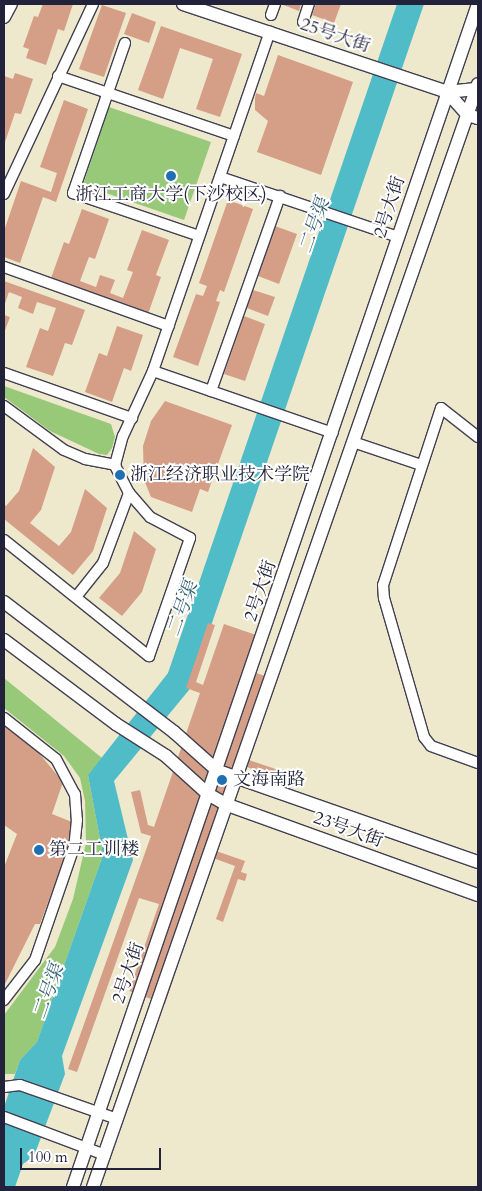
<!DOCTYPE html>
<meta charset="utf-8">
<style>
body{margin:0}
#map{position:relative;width:482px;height:1191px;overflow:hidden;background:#eee8cd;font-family:Cardo,"Noto Serif SC",serif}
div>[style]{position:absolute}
.green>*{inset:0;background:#97c979}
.water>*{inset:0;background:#4fbcc8}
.building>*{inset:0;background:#d49f86}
.roads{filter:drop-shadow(1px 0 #414051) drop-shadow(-1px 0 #414051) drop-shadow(0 1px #414051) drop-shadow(0 -1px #414051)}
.minor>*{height:10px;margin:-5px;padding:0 5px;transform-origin:5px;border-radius:5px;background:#fff}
.major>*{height:12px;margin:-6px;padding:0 6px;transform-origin:6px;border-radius:6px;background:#fff}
.dots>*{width:14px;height:14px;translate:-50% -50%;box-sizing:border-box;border:2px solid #fff;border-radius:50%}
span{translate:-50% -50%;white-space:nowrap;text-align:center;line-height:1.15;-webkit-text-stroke:4px #fff;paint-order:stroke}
.street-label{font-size:18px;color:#22223b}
.poi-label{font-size:18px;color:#22223b}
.left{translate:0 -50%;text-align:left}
.water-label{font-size:19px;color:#346073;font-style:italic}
.frame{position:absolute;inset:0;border:5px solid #22223b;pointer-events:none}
.scale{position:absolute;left:20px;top:1148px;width:141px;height:22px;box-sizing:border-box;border:2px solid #22223b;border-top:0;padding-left:6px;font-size:15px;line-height:18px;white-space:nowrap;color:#22223b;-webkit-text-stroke:4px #fff;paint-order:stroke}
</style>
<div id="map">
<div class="green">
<div style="clip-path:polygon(109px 107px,211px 142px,184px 220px,83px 185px)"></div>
<div style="clip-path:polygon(4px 386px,111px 424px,115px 437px,112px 448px,107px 455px,99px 454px,50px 431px,4px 397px)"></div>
<div style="clip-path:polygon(4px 678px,102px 758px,88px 775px,103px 855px,37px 1042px,20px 1060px,15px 1074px,4px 1074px,4px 1015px,55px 947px,73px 899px,86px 843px,85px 801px,80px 778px,64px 756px,4px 708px)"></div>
</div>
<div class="water">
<div style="clip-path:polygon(397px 4px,424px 4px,189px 690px,114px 781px,133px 860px,62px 1056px,65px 1074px,34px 1156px,23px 1164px,15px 1187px,4px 1187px,4px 1107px,20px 1060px,37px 1042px,103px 855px,88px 775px,168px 673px)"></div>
</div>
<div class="building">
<div style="clip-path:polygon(43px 4px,73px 4px,64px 31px,58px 29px,46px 65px,26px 58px,29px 49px,23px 47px,34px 16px,38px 17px)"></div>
<div style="clip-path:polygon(281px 4px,301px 4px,299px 11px)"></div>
<div style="clip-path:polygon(316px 4px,341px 4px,334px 23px,312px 15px)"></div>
<div style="clip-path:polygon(102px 5px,126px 13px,104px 77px,79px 69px)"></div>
<div style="clip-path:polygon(132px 13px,156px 22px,149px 43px,124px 34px)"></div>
<div style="clip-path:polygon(161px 26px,242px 54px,220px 117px,196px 109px,213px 59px,180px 48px,163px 99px,138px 90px)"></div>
<div style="clip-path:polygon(278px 55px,353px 82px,321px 175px,257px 152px,268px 121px,255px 110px,255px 98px,256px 93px,264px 96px)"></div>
<div style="clip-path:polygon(15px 73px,33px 79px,21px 114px,15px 113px,4px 145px,4px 76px,13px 79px)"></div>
<div style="clip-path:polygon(64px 100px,88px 109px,56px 202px,43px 197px,20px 263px,4px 257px,4px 231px,21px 181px,51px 192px,57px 173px,40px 167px)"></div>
<div style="clip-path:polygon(228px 200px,253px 209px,224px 292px,220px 290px,216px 301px,220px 302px,198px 366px,173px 357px,196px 294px,203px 296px,207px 286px,199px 283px)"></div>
<div style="clip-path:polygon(82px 209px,109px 219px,95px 259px,89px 257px,80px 281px,96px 287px,100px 275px,115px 280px,110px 293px,123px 298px,133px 272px,127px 270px,142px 230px,169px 240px,156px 275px,161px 277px,148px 314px,51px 278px,64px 242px,69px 244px)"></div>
<div style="clip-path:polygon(275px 226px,297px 234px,279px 284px,258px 276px)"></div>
<div style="clip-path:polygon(4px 281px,85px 310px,72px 345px,65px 343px,53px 376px,26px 367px,40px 328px,48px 331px,56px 308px,37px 302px,33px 314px,18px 308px,22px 297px,9px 292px,4px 306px)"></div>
<div style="clip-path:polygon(253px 290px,275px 297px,268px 316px,247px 308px)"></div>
<div style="clip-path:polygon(4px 315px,10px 317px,4px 333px)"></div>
<div style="clip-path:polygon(244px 316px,265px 324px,245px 381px,224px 374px)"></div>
<div style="clip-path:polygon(117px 326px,143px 335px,131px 371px,124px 368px,112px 402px,85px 392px,99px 353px,107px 356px)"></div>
<div style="clip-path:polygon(165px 401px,232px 425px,208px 492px,200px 489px,192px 512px,151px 497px,144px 480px,143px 446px,151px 421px)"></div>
<div style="clip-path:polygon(33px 448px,55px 467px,41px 510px,30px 523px,59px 546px,71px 532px,85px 489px,107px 508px,93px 551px,73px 575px,4px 519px,4px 504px,6px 506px,19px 491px)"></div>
<div style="clip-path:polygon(134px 531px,156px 549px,142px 592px,122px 616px,99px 598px,120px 573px)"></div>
<div style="clip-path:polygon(208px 623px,215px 625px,196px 682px,203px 685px,224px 624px,256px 635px,244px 669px,274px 679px,246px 759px,305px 779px,302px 787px,244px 766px,216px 851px,245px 861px,241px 872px,247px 874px,245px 881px,238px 879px,223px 922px,216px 919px,235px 866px,213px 858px,165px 1004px,129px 991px,159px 904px,139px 898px,77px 1072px,68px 1069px,151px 836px,141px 833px,131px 792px,140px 790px,148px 825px,154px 827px,200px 693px,186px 688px)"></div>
<div style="clip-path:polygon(4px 721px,23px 734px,63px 782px,52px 814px,77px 824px,40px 924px,35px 924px,4px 986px,4px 867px,17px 834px,4px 825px)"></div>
</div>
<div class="roads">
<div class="minor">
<div style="left:271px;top:15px;width:12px;rotate:-70deg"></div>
<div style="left:303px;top:22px;width:19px;rotate:-72deg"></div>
<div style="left:125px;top:43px;width:159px;rotate:109.1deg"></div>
<div style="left:73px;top:193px;width:133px;rotate:18.8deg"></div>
<div style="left:58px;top:76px;width:186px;rotate:18.8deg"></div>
<div style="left:220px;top:177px;width:188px;rotate:18.6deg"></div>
<div style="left:4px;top:194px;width:210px;rotate:-64.9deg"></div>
<div style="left:4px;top:267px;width:175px;rotate:19.7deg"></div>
<div style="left:153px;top:371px;width:190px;rotate:19deg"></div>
<div style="left:4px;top:373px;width:136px;rotate:19.4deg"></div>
<div style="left:211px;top:391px;width:207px;rotate:-70.5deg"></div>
<div style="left:4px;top:406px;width:74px;rotate:36.3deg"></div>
<div style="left:64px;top:450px;width:23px;rotate:23deg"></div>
<div style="left:85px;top:459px;width:31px;rotate:11deg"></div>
<div style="left:478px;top:437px;width:47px;rotate:-141.9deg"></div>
<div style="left:441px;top:408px;width:186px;rotate:108.1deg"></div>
<div style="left:383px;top:585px;width:13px;rotate:86deg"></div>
<div style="left:384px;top:598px;width:145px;rotate:73.9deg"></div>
<div style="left:424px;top:737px;width:11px;rotate:52deg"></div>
<div style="left:431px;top:746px;width:50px;rotate:19.9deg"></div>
<div style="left:353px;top:442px;width:72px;rotate:18.7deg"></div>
<div style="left:4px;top:540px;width:186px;rotate:38.7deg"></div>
<div style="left:149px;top:656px;width:125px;rotate:-70.8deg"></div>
<div style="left:190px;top:538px;width:45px;rotate:-152.3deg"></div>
<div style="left:150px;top:517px;width:32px;rotate:-131deg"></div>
<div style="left:129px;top:493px;width:31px;rotate:-117deg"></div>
<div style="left:115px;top:465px;width:30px;rotate:-75deg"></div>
<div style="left:123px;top:436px;width:72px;rotate:-65.2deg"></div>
<div style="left:153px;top:371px;width:359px;rotate:-71deg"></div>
<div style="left:76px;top:597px;width:43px;rotate:-51.5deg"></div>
<div style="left:103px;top:563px;width:75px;rotate:-69.6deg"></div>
<div style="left:4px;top:718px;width:66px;rotate:38.3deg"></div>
<div style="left:56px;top:759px;width:40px;rotate:62deg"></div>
<div style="left:75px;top:794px;width:26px;rotate:86deg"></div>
<div style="left:77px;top:820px;width:27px;rotate:96deg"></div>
<div style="left:74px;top:847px;width:120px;rotate:109deg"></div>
<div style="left:35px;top:960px;width:51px;rotate:127.8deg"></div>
<div style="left:4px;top:1087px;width:16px;rotate:-7deg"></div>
<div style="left:20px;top:1085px;width:103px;rotate:19.3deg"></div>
<div style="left:4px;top:1117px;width:108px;rotate:20.6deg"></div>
</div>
<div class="major">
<div style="left:183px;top:4px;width:278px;rotate:18.4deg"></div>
<div style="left:447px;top:92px;width:31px;rotate:-6deg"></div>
<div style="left:4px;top:17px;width:15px;rotate:-62deg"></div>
<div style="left:447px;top:92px;width:31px;rotate:48deg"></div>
<div style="left:468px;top:115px;width:10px;rotate:17deg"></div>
<div style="left:4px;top:602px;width:214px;rotate:37.4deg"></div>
<div style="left:174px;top:732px;width:59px;rotate:41.6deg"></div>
<div style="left:218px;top:771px;width:275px;rotate:19.3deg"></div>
<div style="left:4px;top:640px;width:140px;rotate:36.9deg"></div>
<div style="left:116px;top:724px;width:59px;rotate:32.6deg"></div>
<div style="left:166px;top:756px;width:57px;rotate:42.1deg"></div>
<div style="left:208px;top:794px;width:20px;rotate:30deg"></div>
<div style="left:225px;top:804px;width:269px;rotate:19.8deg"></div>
<div style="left:73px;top:1187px;width:1250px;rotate:-71.1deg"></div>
<div style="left:93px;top:1187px;width:1168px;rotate:-70.76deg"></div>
</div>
</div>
<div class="dots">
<div style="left:171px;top:176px;background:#1f6fb2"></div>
<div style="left:120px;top:475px;background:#1f6fb2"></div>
<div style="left:222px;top:780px;background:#1f6fb2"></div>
<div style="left:39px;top:850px;background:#1f6fb2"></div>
</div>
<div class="street-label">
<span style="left:335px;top:36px;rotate:19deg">25号大街</span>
<span style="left:390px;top:207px;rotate:-72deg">2号大街</span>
<span style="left:261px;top:591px;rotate:-71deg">2号大街</span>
<span style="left:348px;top:830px;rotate:20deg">23号大街</span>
<span style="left:129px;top:973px;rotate:-71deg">2号大街</span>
</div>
<div class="poi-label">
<span style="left:171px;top:195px">浙江工商大学(下沙校区)</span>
<span class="left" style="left:130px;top:475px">浙江经济职业技术学院</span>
<span class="left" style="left:233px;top:780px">文海南路</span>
<span class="left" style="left:49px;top:850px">第二工训楼</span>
</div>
<div class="water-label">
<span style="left:315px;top:226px;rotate:-71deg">二号渠</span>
<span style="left:183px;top:609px;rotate:-71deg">二号渠</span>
<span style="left:49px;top:992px;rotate:-71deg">二号渠</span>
</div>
<div class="frame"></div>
<div class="scale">100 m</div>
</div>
